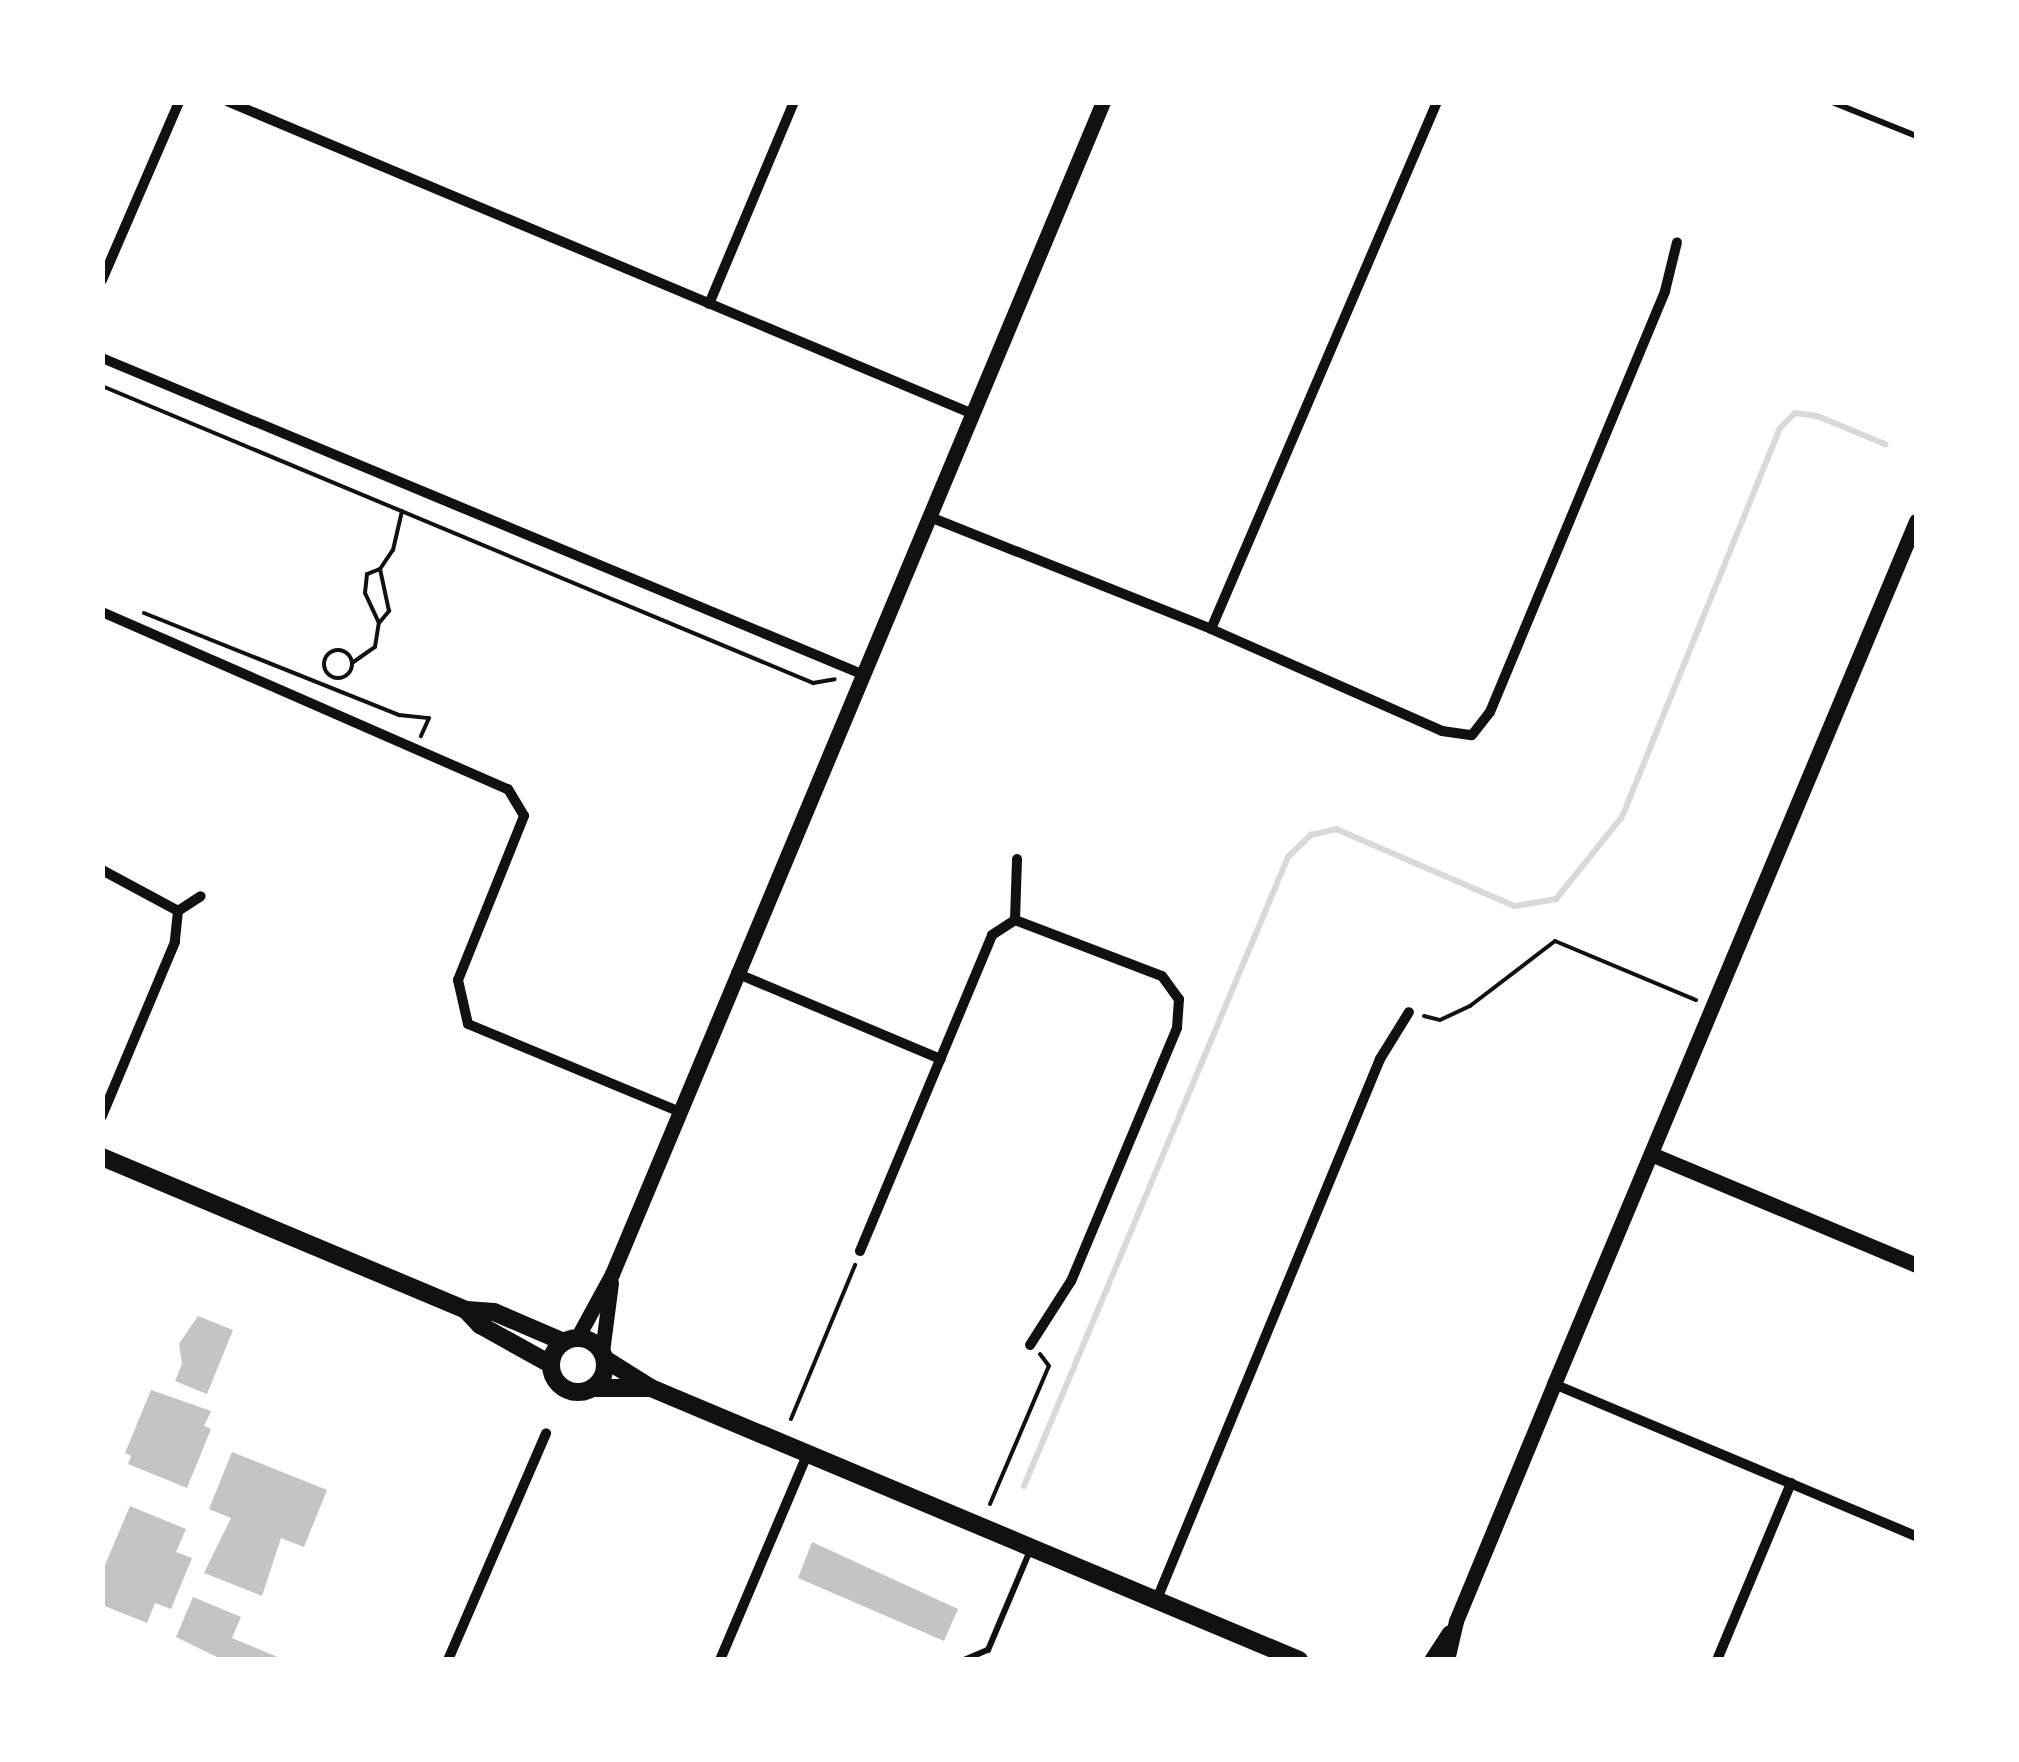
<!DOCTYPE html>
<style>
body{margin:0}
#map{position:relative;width:2019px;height:1762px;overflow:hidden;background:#fff;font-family:Roboto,sans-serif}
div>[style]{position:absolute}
.stream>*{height:6px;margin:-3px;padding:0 3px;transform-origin:3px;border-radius:3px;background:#d9d9d9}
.building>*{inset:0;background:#c4c4c4}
.path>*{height:4px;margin:-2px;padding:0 2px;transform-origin:2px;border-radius:2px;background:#111}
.path>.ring{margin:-2px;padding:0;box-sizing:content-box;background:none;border:4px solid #111;border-radius:50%}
.service>*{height:6px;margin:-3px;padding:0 3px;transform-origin:3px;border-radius:3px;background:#111}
.minor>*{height:10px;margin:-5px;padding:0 5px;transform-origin:5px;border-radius:5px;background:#111}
.tertiary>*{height:15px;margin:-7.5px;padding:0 7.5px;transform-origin:7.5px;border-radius:7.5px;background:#111}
.secondary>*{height:18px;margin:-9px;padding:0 9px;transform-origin:9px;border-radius:9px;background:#111}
.secondary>.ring{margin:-9px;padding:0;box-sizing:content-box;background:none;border:18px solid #111;border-radius:50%}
span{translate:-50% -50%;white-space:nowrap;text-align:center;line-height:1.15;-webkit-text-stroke:10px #fff;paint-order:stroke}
.frame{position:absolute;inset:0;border:105px solid #fff;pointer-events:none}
</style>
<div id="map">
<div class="stream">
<div style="left:1024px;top:1486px;width:682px;rotate:-67.23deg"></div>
<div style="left:1288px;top:857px;width:32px;rotate:-44deg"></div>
<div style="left:1311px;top:835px;width:26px;rotate:-13deg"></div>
<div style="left:1336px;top:829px;width:195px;rotate:23.3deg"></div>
<div style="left:1515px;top:906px;width:42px;rotate:-9.7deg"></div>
<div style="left:1556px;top:899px;width:105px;rotate:-51.2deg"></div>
<div style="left:1622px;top:817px;width:420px;rotate:-67.9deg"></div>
<div style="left:1780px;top:428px;width:21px;rotate:-45deg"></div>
<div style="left:1795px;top:413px;width:22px;rotate:8deg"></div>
<div style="left:1817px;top:416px;width:74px;rotate:22.4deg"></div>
</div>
<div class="building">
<div style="clip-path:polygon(198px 1316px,233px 1330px,207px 1394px,175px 1381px,182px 1364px,179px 1344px)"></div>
<div style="clip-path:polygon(151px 1390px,211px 1411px,204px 1426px,211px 1429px,187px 1488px,128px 1464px,131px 1456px,125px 1453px)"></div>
<div style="clip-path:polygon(232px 1452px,327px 1490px,304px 1547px,281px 1538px,262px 1596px,204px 1573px,231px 1518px,209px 1509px)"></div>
<div style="clip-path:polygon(130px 1506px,186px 1529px,176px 1552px,192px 1558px,171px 1609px,155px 1603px,147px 1623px,102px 1605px,102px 1572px)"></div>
<div style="clip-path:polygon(812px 1542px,958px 1609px,944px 1641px,798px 1578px)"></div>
<div style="clip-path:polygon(193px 1597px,241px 1617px,232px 1638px,285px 1660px,223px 1660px,176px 1637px)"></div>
</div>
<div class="path">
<div style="left:102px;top:386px;width:771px;rotate:22.67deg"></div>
<div style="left:813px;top:683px;width:22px;rotate:-10deg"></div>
<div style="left:380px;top:569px;width:14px;rotate:159deg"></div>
<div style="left:367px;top:574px;width:19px;rotate:96deg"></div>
<div style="left:365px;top:593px;width:33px;rotate:65deg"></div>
<div style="left:379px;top:623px;width:16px;rotate:-50deg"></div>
<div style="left:389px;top:611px;width:43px;rotate:-102.1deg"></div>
<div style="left:380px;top:569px;width:23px;rotate:-56deg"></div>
<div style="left:393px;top:550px;width:40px;rotate:-77deg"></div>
<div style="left:144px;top:613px;width:275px;rotate:21.8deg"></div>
<div style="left:399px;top:715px;width:30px;rotate:6deg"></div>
<div style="left:429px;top:718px;width:20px;rotate:114deg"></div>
<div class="ring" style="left:324px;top:650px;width:24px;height:24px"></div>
<div style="left:352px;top:663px;width:28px;rotate:-35deg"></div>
<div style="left:375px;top:647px;width:24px;rotate:-81deg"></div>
<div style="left:1424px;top:1016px;width:16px;rotate:14deg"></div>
<div style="left:1440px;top:1020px;width:33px;rotate:-25deg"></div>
<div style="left:1470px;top:1006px;width:107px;rotate:-37.4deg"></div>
<div style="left:1555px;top:941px;width:153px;rotate:22.7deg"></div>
<div style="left:791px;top:1419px;width:167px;rotate:-67.4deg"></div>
<div style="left:990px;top:1504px;width:150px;rotate:-66.9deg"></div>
<div style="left:1049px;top:1366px;width:15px;rotate:-127deg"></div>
</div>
<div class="service">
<div style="left:1832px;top:102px;width:91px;rotate:22deg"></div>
<div style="left:964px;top:1660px;width:26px;rotate:-23deg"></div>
<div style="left:988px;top:1650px;width:111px;rotate:-67.1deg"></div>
</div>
<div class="minor">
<div style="left:229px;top:102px;width:807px;rotate:22.75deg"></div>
<div style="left:102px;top:280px;width:194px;rotate:-66.6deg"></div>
<div style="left:709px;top:304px;width:219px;rotate:-67.2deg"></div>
<div style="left:102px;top:358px;width:823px;rotate:22.58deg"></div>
<div style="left:930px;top:517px;width:302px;rotate:21.7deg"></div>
<div style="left:1211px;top:629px;width:253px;rotate:23.8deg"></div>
<div style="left:1442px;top:731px;width:30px;rotate:8deg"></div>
<div style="left:1472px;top:735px;width:29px;rotate:-52deg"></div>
<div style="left:1490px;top:712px;width:456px;rotate:-67.4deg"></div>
<div style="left:1665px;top:291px;width:50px;rotate:-76.2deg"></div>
<div style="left:102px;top:612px;width:443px;rotate:23.6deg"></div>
<div style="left:508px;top:789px;width:31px;rotate:59deg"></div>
<div style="left:524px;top:816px;width:177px;rotate:111.9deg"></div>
<div style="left:458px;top:980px;width:45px;rotate:77.2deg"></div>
<div style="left:468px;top:1024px;width:230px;rotate:22.5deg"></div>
<div style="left:1211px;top:629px;width:573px;rotate:-66.79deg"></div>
<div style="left:102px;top:870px;width:86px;rotate:28.3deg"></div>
<div style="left:178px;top:911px;width:31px;rotate:96deg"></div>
<div style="left:175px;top:942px;width:189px;rotate:112.8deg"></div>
<div style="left:178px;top:911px;width:27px;rotate:-33deg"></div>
<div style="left:1015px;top:920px;width:157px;rotate:20.9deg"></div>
<div style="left:1162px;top:976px;width:29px;rotate:54deg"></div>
<div style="left:1179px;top:999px;width:29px;rotate:94deg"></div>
<div style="left:1177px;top:1028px;width:274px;rotate:112.7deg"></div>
<div style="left:1071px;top:1281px;width:76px;rotate:122.6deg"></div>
<div style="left:736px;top:973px;width:222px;rotate:22.8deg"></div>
<div style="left:860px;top:1251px;width:342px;rotate:-67.3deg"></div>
<div style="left:992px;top:935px;width:27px;rotate:-33deg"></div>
<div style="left:1015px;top:920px;width:61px;rotate:-88.1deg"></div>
<div style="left:1554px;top:1384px;width:393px;rotate:22.8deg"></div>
<div style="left:1157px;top:1599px;width:584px;rotate:-67.56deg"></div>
<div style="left:1380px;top:1059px;width:55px;rotate:-58.3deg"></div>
<div style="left:448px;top:1660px;width:247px;rotate:-66.6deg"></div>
<div style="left:720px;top:1660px;width:225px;rotate:-67deg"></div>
<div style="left:1717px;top:1660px;width:192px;rotate:-67.3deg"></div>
</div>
<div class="tertiary">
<div style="left:1651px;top:1154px;width:287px;rotate:22.7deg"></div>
<div style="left:577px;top:1338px;width:73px;rotate:-61.3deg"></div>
<div style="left:612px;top:1274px;width:1271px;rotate:-67.27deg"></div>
<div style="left:602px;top:1352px;width:70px;rotate:-82.6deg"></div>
<div style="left:1431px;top:1660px;width:33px;rotate:-57deg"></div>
<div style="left:1447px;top:1660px;width:40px;rotate:-77deg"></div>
<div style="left:1456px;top:1621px;width:256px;rotate:-67.5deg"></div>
<div style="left:1554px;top:1384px;width:936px;rotate:-67.24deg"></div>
</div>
<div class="secondary">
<div style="left:102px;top:1157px;width:395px;rotate:22.8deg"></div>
<div style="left:466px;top:1310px;width:28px;rotate:4deg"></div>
<div style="left:494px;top:1312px;width:76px;rotate:23.2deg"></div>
<div style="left:466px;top:1310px;width:21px;rotate:47deg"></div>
<div style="left:480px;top:1325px;width:80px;rotate:29.1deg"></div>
<div class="ring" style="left:551px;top:1338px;width:36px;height:36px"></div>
<div style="left:605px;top:1359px;width:54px;rotate:32.2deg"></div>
<div style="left:651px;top:1388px;width:703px;rotate:22.77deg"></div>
<div style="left:593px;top:1388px;width:58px"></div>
</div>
<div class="frame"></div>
</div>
